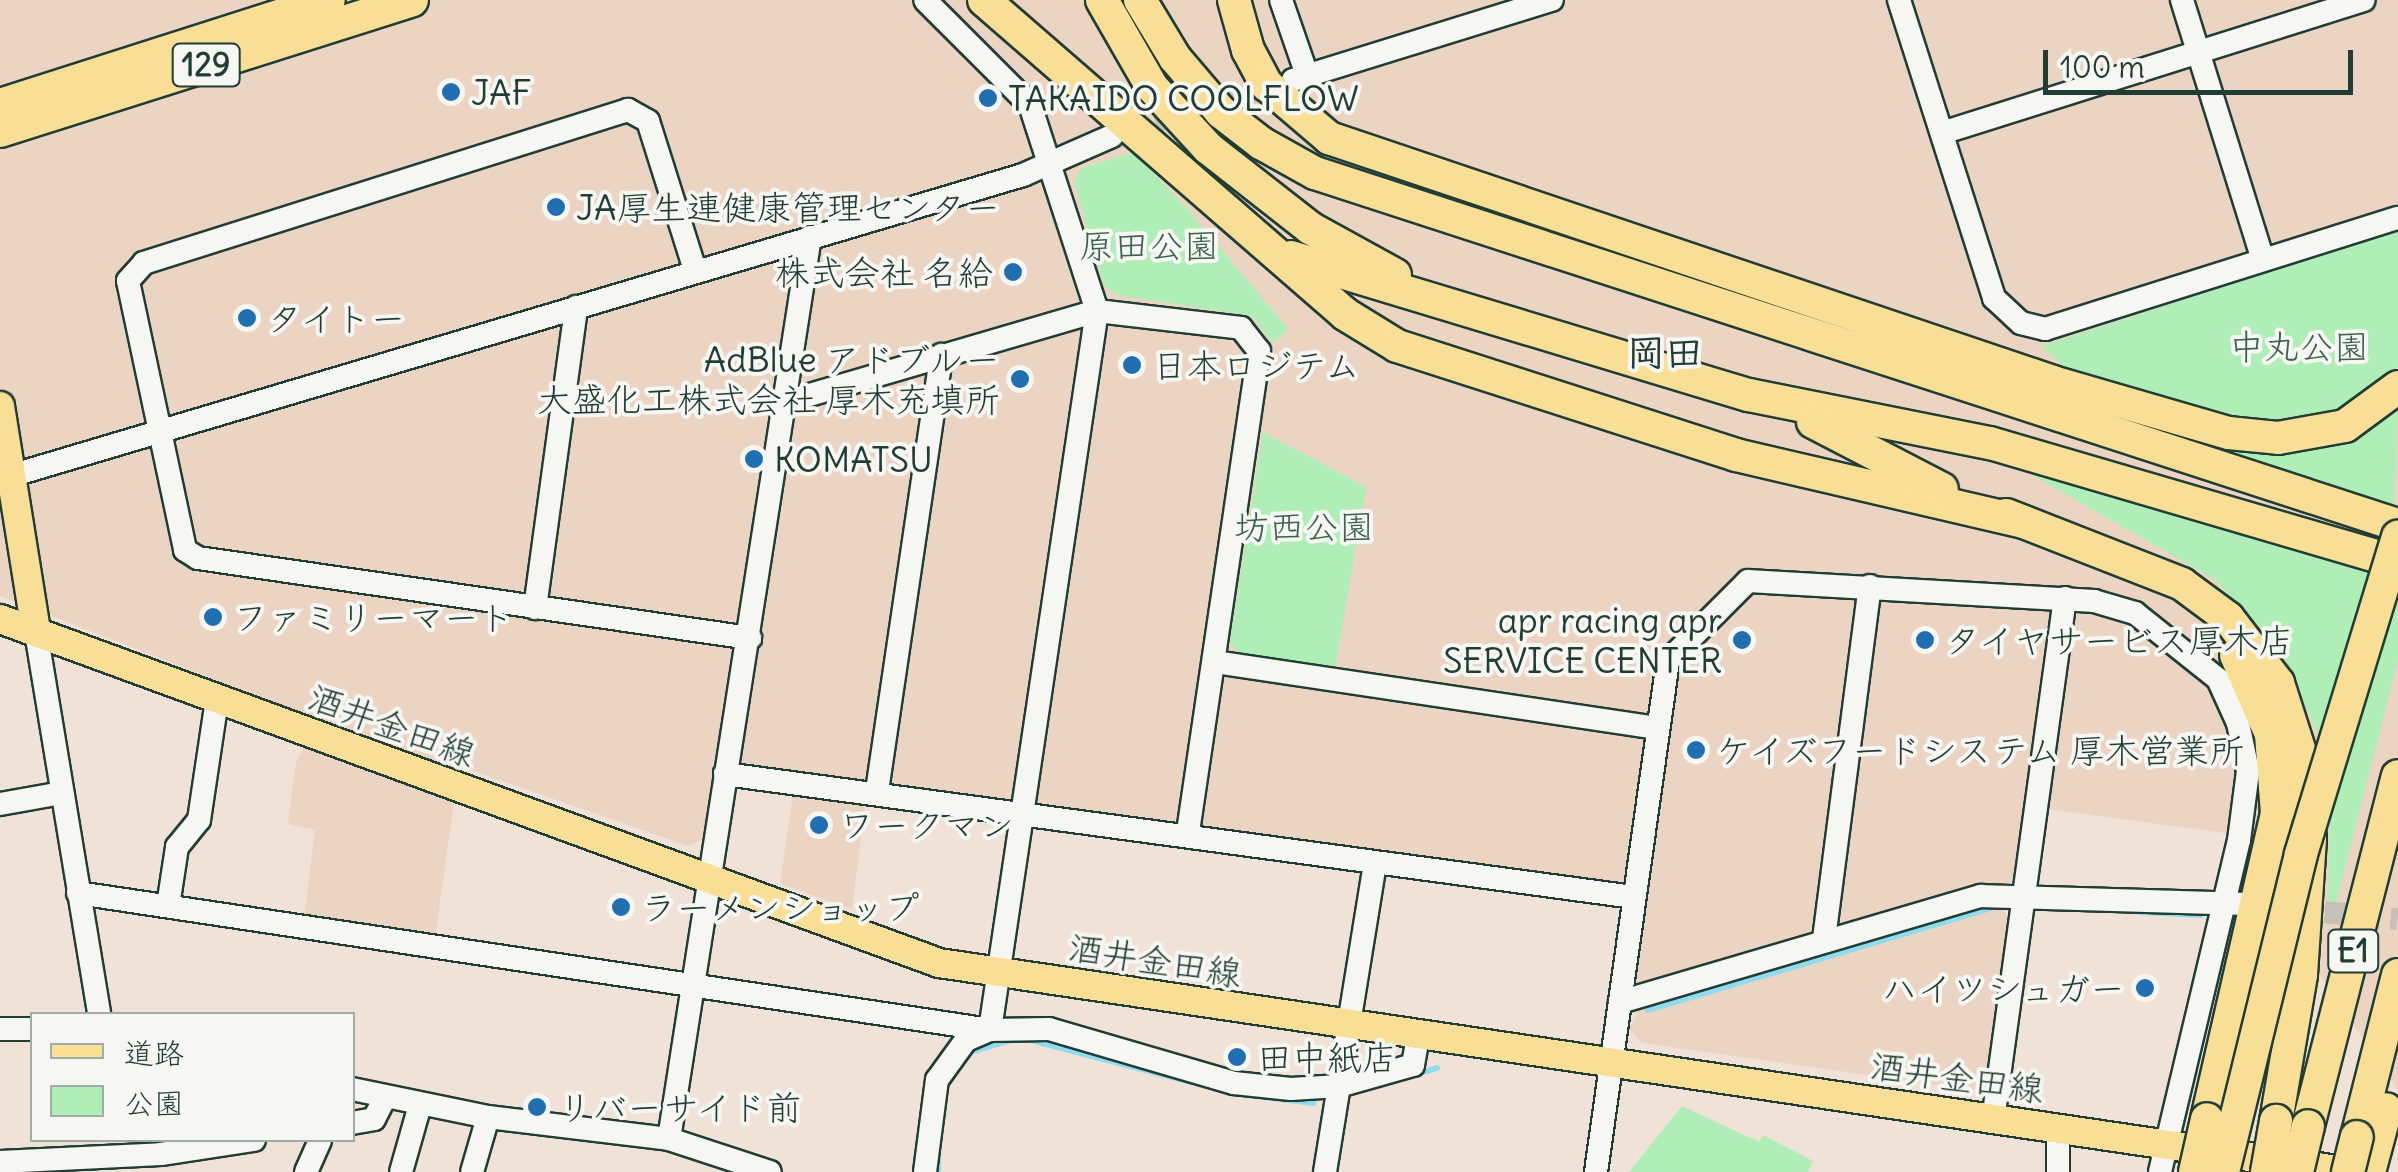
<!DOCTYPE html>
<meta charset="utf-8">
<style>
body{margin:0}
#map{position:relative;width:2398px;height:1172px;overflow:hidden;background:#f0e2d6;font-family:Delius,"Klee One",sans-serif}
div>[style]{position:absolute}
.built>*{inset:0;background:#ecd4c2}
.green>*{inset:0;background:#afeeb6}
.stream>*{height:6px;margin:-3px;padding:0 3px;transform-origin:3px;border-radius:3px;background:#8fdcee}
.minor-tunnel>*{height:22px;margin-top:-11px;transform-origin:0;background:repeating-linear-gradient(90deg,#c6c1b6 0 22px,transparent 0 33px)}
.roads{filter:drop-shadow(2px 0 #1f3d34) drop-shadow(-2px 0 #1f3d34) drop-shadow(0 2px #1f3d34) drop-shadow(0 -2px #1f3d34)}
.minor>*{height:22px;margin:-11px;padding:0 11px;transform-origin:11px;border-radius:11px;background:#f6f6f2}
.major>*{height:28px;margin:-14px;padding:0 14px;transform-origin:14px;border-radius:14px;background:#f9df96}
.highway>*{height:32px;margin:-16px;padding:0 16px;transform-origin:16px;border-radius:16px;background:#f9df96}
.bridges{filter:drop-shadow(2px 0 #1f3d34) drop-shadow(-2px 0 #1f3d34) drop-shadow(0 2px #1f3d34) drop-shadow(0 -2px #1f3d34)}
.highway-bridge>*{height:32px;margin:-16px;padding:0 16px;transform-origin:16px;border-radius:16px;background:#f9df96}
.dots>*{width:28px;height:28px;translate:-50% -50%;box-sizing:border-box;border:5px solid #f6f6f2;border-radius:50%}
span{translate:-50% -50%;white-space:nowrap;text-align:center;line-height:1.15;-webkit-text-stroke:8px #f6f6f2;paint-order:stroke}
.shield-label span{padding:2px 8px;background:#f6f6f2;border:2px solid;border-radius:8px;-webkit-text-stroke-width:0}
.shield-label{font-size:32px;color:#1f3d34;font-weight:700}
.poi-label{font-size:35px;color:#1f3d34}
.left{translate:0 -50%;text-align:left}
.right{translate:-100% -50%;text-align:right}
.park-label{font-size:35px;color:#3c604e}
.street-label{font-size:35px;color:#1f3d34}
.neighbourhood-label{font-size:38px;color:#1f3d34;font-weight:700}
.legend{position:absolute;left:30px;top:1012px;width:325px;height:130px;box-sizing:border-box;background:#f6f6f2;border:2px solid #a0aca6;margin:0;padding:12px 18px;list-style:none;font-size:30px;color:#1f3d34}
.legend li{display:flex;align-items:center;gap:20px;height:50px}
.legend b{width:50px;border:2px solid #a0aca6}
.scale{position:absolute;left:2043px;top:50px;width:310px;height:45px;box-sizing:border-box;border:5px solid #1f3d34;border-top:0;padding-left:12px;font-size:30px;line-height:35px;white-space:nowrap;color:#1f3d34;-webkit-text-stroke:8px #f6f6f2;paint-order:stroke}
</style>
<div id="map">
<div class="built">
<div style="clip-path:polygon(0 0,2398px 0,2398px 1091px,2225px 833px,2025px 806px,2014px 882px,1965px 886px,1632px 989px,1645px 889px,720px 763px,704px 839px,688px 846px,459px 766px,435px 938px,304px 920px,315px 830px,288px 824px,296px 762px,319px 720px,0 596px)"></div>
<div style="clip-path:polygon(794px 787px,866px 797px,852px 909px,780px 884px)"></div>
<div style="clip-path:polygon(1999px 904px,2008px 917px,1985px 1082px,1974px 1090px,1642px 1043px,1629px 1029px,1643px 1001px,1944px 912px)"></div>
</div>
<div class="green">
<div style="clip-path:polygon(1134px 152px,1190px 212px,1289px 330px,1272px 342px,1252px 316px,1116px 295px,1104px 285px,1074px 182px,1081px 168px)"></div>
<div style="clip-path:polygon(2398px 230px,2398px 367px,2360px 407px,2262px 426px,2072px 374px,2041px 346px)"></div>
<div style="clip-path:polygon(2398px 411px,2394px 511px,2118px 420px,2345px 441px)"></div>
<div style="clip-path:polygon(1263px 432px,1366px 487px,1335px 669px,1240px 654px,1230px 642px)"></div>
<div style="clip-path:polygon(2020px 468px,2398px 572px,2398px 660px,2335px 907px,2328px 906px,2330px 795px,2320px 739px,2278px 646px,2214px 579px)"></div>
<div style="clip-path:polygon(1682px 1106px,1759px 1142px,1763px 1135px,1813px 1161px,1808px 1172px,1629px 1172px)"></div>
</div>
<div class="stream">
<div style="left:2141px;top:912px;width:59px;rotate:2.9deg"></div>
<div style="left:1648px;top:1010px;width:357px;rotate:-16.6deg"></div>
<div style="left:1027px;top:1039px;width:178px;rotate:14.7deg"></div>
<div style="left:966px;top:1053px;width:47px;rotate:-16.1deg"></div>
<div style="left:1414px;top:1075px;width:24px;rotate:-17deg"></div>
<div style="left:1230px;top:1093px;width:84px;rotate:6.9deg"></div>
<div style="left:938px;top:1153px;width:19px;rotate:90deg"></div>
</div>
<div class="minor-tunnel">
<div style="left:1124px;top:132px;width:163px;rotate:-17.1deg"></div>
<div style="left:2292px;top:909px;width:106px;rotate:5.4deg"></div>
</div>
<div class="roads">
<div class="minor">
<div style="left:1281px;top:0;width:79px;rotate:70.9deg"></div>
<div style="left:1899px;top:0;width:313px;rotate:72.3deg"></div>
<div style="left:1994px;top:298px;width:37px;rotate:43deg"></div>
<div style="left:2021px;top:323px;width:25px;rotate:14deg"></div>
<div style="left:2045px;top:329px;width:370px;rotate:-17.5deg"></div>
<div style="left:2182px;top:0;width:272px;rotate:72.7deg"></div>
<div style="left:1293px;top:80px;width:271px;rotate:-17.2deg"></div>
<div style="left:1942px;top:133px;width:442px;rotate:-17.5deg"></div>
<div style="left:695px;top:270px;width:156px;rotate:-107.5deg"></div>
<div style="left:648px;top:121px;width:23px;rotate:-151deg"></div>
<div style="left:628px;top:110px;width:508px;rotate:162.46deg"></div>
<div style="left:144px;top:263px;width:24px;rotate:132deg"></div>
<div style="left:128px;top:281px;width:275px;rotate:78deg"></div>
<div style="left:185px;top:550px;width:15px;rotate:32deg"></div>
<div style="left:198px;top:558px;width:558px;rotate:8.25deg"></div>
<div style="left:789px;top:401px;width:321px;rotate:-16.3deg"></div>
<div style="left:1097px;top:311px;width:145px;rotate:6.7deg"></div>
<div style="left:1241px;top:328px;width:29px;rotate:52deg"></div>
<div style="left:1259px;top:351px;width:490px;rotate:98.4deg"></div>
<div style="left:0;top:479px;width:1067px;rotate:-16.55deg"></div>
<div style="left:1023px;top:175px;width:97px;rotate:-23.7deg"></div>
<div style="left:535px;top:608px;width:304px;rotate:-82.2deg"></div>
<div style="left:36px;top:632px;width:387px;rotate:80.6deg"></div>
<div style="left:1215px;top:662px;width:447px;rotate:8.5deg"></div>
<div style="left:725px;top:774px;width:917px;rotate:7.71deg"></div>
<div style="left:877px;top:791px;width:441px;rotate:-81.6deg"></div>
<div style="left:0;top:804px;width:63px;rotate:-10.1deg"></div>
<div style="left:78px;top:893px;width:922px;rotate:8.54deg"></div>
<div style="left:990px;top:1030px;width:727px;rotate:-81.54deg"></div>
<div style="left:1097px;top:311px;width:217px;rotate:-108deg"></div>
<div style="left:1030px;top:105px;width:148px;rotate:-135deg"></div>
<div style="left:168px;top:906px;width:60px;rotate:-81.3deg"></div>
<div style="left:177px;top:847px;width:35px;rotate:-51deg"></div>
<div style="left:199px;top:820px;width:121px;rotate:-81.5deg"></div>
<div style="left:1824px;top:939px;width:356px;rotate:-82.6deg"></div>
<div style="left:1620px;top:1002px;width:376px;rotate:-16.4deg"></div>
<div style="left:1981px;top:896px;width:264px;rotate:1.7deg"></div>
<div style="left:0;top:1029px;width:32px"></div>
<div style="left:352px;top:1089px;width:139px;rotate:11.6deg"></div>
<div style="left:488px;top:1117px;width:182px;rotate:6.9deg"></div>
<div style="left:669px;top:1139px;width:106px;rotate:18.1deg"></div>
<div style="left:1993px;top:1120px;width:527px;rotate:-82.15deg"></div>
<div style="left:352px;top:1123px;width:22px;rotate:-10deg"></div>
<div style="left:374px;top:1119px;width:25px;rotate:-63deg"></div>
<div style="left:669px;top:1139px;width:913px;rotate:-81.12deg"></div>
<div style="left:0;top:1162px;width:161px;rotate:-2.8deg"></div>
<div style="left:161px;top:1154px;width:94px;rotate:-8.6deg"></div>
<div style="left:306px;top:1172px;width:35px;rotate:-66deg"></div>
<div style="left:401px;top:1172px;width:70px;rotate:-74.2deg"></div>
<div style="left:472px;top:1172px;width:57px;rotate:-73.8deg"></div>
<div style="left:925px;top:1172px;width:93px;rotate:-82.6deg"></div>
<div style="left:937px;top:1080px;width:49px;rotate:-54.1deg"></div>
<div style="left:966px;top:1040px;width:26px;rotate:-23deg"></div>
<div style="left:990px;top:1030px;width:59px;rotate:-1deg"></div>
<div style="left:1049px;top:1029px;width:193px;rotate:16.3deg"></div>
<div style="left:1234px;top:1083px;width:57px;rotate:6deg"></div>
<div style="left:1291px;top:1089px;width:48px;rotate:-3.6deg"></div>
<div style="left:1339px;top:1086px;width:77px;rotate:-15.8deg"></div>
<div style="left:1413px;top:1065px;width:29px;rotate:-80deg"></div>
<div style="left:1325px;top:1172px;width:312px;rotate:-80.8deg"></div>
<div style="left:1596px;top:1172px;width:516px;rotate:-81.98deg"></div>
<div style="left:1668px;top:661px;width:113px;rotate:-45deg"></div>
<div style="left:1748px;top:581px;width:347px;rotate:3.3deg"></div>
<div style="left:2094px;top:601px;width:43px;rotate:16.3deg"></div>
<div style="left:2135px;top:613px;width:106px;rotate:38.5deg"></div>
<div style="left:2218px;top:679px;width:48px;rotate:65.6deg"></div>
<div style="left:2238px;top:723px;width:49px;rotate:78.2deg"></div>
<div style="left:2248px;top:771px;width:70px;rotate:97.4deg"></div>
<div style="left:2239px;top:840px;width:341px;rotate:103.4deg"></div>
<div style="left:2058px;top:1172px;width:42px;rotate:-90deg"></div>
</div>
<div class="major">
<div style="left:0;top:406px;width:229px;rotate:80.9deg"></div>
<div style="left:0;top:619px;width:1000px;rotate:20.12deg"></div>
<div style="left:939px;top:963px;width:1427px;rotate:8.42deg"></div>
</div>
<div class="highway">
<div style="left:984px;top:0;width:478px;rotate:41deg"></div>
<div style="left:1345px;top:314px;width:61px;rotate:31.6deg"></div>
<div style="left:1397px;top:346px;width:356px;rotate:17.8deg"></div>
<div style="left:1736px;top:455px;width:295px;rotate:13.1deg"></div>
<div style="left:1102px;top:0;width:100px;rotate:60.1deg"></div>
<div style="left:1152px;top:87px;width:83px;rotate:47.4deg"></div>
<div style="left:1208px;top:148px;width:130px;rotate:38.1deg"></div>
<div style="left:1310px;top:228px;width:97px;rotate:28.9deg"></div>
<div style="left:1140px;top:0;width:68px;rotate:58.9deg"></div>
<div style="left:1175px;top:58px;width:71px;rotate:49.6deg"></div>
<div style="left:1221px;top:112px;width:51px;rotate:37.8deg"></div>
<div style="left:1261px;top:143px;width:62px;rotate:29.1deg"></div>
<div style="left:1315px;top:173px;width:1139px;rotate:18.01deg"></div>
<div style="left:1234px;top:0;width:52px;rotate:74.4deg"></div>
<div style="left:1248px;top:50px;width:40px;rotate:62deg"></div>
<div style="left:1267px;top:85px;width:82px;rotate:40.5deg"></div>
<div style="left:1329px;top:138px;width:764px;rotate:18.62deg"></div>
<div style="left:2053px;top:382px;width:183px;rotate:16.2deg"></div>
<div style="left:2229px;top:433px;width:49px;rotate:5.8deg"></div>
<div style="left:2278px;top:438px;width:68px;rotate:-10.2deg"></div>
<div style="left:2345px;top:426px;width:66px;rotate:-36.3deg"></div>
<div style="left:0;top:105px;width:345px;rotate:-17.7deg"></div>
<div style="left:0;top:131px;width:432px;rotate:-17.6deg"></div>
<div style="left:1291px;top:257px;width:478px;rotate:16.8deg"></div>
<div style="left:1749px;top:395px;width:246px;rotate:11.3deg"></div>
<div style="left:1990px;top:443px;width:425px;rotate:16.3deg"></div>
<div style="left:1813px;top:422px;width:145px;rotate:27.4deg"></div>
<div style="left:2006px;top:515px;width:189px;rotate:21.4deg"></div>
<div style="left:2182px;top:584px;width:57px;rotate:36.5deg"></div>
<div style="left:2228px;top:618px;width:82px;rotate:52.4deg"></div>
<div style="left:2278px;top:683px;width:79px;rotate:72.3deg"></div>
<div style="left:2302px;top:758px;width:81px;rotate:84.4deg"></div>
<div style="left:2310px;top:839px;width:136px;rotate:93.8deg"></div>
<div style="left:2301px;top:975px;width:148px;rotate:99.7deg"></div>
<div style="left:2207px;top:1119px;width:313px;rotate:-77.1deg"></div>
<div style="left:2277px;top:814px;width:80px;rotate:-94.3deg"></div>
<div style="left:2271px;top:734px;width:86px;rotate:-113.9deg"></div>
<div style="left:2308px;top:1126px;width:361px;rotate:-75.6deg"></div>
<div style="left:2357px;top:1137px;width:167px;rotate:-75.8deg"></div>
<div style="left:2369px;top:1172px;width:65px;rotate:-74.9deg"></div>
</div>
</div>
<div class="bridges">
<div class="highway-bridge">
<div style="left:2195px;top:1172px;width:54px;rotate:-77.2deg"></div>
<div style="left:2223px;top:1172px;width:327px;rotate:-76.2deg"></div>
<div style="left:2301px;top:854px;width:332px;rotate:-73deg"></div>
<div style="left:2267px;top:1172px;width:52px;rotate:-80deg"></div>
<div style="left:2297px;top:1172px;width:47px;rotate:-76.6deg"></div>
<div style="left:2348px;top:1172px;width:36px;rotate:-76deg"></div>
</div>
</div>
<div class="dots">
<div style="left:451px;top:92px;background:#1f6fb2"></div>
<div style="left:988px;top:98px;background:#1f6fb2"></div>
<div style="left:556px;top:207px;background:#1f6fb2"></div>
<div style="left:1013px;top:272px;background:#1f6fb2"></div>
<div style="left:247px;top:318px;background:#1f6fb2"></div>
<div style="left:1132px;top:365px;background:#1f6fb2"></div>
<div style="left:1020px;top:379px;background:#1f6fb2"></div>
<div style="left:754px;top:459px;background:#1f6fb2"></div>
<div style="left:213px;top:617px;background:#1f6fb2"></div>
<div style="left:1742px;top:640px;background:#1f6fb2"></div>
<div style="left:1925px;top:640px;background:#1f6fb2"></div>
<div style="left:1696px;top:750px;background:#1f6fb2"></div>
<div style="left:819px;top:825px;background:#1f6fb2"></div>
<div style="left:621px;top:907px;background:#1f6fb2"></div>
<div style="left:2145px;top:988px;background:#1f6fb2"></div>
<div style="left:1237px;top:1057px;background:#1f6fb2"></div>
<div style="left:537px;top:1107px;background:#1f6fb2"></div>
</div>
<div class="shield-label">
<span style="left:206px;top:65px">129</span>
<span style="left:2353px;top:951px">E1</span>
</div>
<div class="poi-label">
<span class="left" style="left:471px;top:92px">JAF</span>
<span class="left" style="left:1008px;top:98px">TAKAIDO COOLFLOW</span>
<span class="left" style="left:576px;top:207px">JA厚生連健康管理センター</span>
<span class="right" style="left:993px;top:272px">株式会社 名給</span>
<span class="left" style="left:267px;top:318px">タイトー</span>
<span class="right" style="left:1000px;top:379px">AdBlue アドブルー<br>大盛化工株式会社 厚木充填所</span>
<span class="left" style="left:1152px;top:365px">日本ロジテム</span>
<span class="left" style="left:774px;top:459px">KOMATSU</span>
<span class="left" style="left:233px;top:617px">ファミリーマート</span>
<span class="right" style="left:1722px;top:640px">apr racing apr<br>SERVICE CENTER</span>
<span class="left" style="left:1945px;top:640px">タイヤサービス厚木店</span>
<span class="left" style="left:1716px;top:750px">ケイズフードシステム 厚木営業所</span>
<span class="left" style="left:839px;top:825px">ワークマン</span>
<span class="left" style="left:641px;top:907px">ラーメンショップ</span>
<span class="right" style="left:2125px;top:988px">ハイツシュガー</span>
<span class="left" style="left:1257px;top:1057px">田中紙店</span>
<span class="left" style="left:557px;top:1107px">リバーサイド前</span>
</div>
<div class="park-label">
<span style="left:1149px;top:245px">原田公園</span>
<span style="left:2299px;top:346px">中丸公園</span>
<span style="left:1304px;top:526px">坊西公園</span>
</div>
<div class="street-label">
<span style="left:392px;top:725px;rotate:20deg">酒井金田線</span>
<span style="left:1155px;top:960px;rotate:9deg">酒井金田線</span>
<span style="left:1957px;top:1077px;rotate:8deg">酒井金田線</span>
</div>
<div class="neighbourhood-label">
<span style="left:1665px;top:353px">岡田</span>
</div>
<ul class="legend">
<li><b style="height:12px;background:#f9df96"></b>道路</li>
<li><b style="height:28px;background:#afeeb6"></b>公園</li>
</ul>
<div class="scale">100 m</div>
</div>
